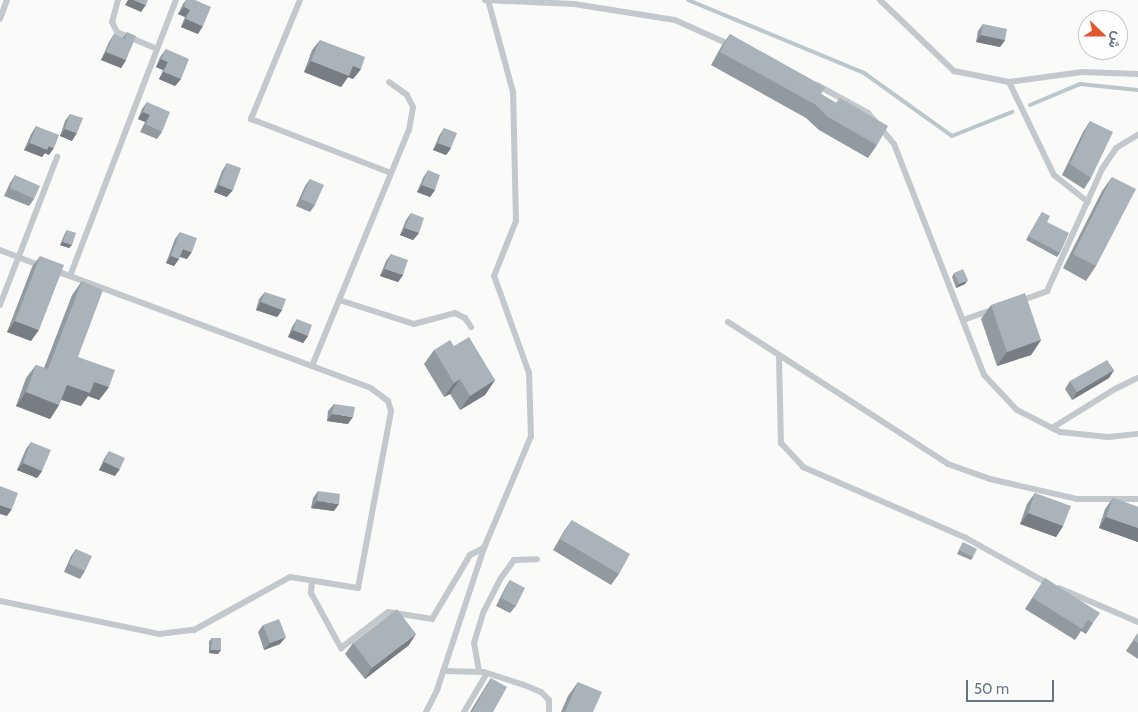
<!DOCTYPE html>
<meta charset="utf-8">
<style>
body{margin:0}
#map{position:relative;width:1138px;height:712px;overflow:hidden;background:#fafaf8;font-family:Cabin,Vazirmatn,sans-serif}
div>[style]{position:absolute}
.stream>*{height:4px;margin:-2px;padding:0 2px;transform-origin:2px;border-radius:2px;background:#bbc7cb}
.service>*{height:6px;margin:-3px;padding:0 3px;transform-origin:3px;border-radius:3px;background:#c3c8cc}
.wall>*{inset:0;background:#929a9f}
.shaded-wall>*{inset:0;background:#777d82}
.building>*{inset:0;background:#aab3b9}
span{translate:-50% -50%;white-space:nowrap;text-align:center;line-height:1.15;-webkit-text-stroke:5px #fff;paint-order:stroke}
.north{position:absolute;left:1078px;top:10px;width:50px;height:50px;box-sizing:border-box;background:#fff;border:1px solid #c1c8cd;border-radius:50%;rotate:112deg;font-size:14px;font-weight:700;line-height:20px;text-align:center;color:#657683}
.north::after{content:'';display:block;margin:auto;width:18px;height:22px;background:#e4572e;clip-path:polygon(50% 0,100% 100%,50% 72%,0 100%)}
.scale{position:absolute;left:966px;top:680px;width:88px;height:22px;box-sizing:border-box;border:2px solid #657683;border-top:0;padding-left:6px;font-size:15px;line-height:18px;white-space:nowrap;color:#657683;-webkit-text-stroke:4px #fff;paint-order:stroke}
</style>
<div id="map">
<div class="stream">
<div style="left:688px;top:0;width:191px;rotate:22.5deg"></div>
<div style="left:864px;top:73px;width:108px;rotate:35.6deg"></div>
<div style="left:952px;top:136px;width:65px;rotate:-21.8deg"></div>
<div style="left:1030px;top:105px;width:54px;rotate:-22.8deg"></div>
<div style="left:1080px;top:84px;width:58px;rotate:5.9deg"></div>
</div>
<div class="service">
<div style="left:118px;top:0;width:23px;rotate:105deg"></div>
<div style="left:112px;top:22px;width:11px;rotate:63deg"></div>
<div style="left:117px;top:32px;width:43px;rotate:23deg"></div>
<div style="left:300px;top:0;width:129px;rotate:112.4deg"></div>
<div style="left:251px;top:119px;width:150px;rotate:21.1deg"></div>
<div style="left:485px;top:0;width:89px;rotate:2.6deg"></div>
<div style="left:574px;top:4px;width:102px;rotate:9deg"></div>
<div style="left:675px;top:20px;width:61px;rotate:24.1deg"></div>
<div style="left:880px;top:0;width:103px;rotate:43.8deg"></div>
<div style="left:954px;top:71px;width:56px;rotate:11.3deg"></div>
<div style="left:1009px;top:82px;width:74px;rotate:-7.8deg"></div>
<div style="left:1082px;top:72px;width:56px;rotate:2deg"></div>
<div style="left:0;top:19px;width:20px;rotate:-70deg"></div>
<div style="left:1009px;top:82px;width:103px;rotate:64.2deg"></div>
<div style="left:1054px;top:175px;width:43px;rotate:38.5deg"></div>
<div style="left:817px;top:85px;width:58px;rotate:28.8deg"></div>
<div style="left:868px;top:113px;width:40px;rotate:50deg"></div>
<div style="left:894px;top:144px;width:248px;rotate:68.7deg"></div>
<div style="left:984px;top:375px;width:48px;rotate:46.7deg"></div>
<div style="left:1017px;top:410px;width:48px;rotate:27.1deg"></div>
<div style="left:1060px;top:432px;width:48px;rotate:5.9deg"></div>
<div style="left:1108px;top:437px;width:30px;rotate:-6deg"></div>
<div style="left:0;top:250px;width:44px;rotate:21.3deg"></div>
<div style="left:70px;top:276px;width:296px;rotate:-69deg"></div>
<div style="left:339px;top:300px;width:79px;rotate:17.7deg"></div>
<div style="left:414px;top:324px;width:42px;rotate:-15deg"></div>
<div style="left:455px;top:313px;width:11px;rotate:27deg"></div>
<div style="left:465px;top:318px;width:11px;rotate:56deg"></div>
<div style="left:1020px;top:301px;width:29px;rotate:-20deg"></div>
<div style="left:1047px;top:291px;width:134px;rotate:-65.7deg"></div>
<div style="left:1102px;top:169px;width:25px;rotate:-56deg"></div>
<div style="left:1116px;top:148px;width:26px;rotate:-31deg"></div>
<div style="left:0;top:305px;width:159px;rotate:-68.9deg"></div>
<div style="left:963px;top:320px;width:31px;rotate:-19deg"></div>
<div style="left:728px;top:322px;width:262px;rotate:32.8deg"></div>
<div style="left:948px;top:464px;width:45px;rotate:19.7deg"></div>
<div style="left:990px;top:479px;width:89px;rotate:12.9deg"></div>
<div style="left:1077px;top:499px;width:61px"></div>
<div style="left:779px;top:357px;width:86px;rotate:88.7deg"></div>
<div style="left:781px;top:443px;width:33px;rotate:47deg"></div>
<div style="left:803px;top:467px;width:178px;rotate:23.5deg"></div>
<div style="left:966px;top:538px;width:95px;rotate:29deg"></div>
<div style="left:312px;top:366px;width:255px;rotate:-67.7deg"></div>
<div style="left:409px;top:130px;width:23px;rotate:-80deg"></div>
<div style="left:413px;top:107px;width:13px;rotate:-117deg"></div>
<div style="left:407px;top:95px;width:22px;rotate:-144deg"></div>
<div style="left:1052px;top:428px;width:74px;rotate:-31.8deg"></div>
<div style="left:1115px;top:389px;width:25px;rotate:-26deg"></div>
<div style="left:312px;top:581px;width:12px;rotate:95deg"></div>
<div style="left:311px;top:593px;width:63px;rotate:61.4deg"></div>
<div style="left:341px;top:648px;width:59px;rotate:-37.5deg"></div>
<div style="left:388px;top:612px;width:45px;rotate:9deg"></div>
<div style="left:432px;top:619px;width:74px;rotate:-59.3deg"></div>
<div style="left:470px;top:555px;width:16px;rotate:-27deg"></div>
<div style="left:1059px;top:588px;width:86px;rotate:23.3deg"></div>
<div style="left:0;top:601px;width:162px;rotate:11.7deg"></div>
<div style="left:159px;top:634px;width:35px;rotate:-7deg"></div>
<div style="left:194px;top:630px;width:110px;rotate:-28.9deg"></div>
<div style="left:290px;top:577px;width:69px;rotate:9.2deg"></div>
<div style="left:358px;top:588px;width:180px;rotate:-79.4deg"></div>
<div style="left:391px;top:411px;width:10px;rotate:-107deg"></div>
<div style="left:388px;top:401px;width:21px;rotate:-143deg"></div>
<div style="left:371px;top:388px;width:339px;rotate:-159.6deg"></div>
<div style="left:443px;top:671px;width:41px;rotate:1.4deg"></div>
<div style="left:484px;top:672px;width:40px;rotate:18deg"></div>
<div style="left:522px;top:684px;width:21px;rotate:23deg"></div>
<div style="left:541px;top:692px;width:11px;rotate:45deg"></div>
<div style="left:549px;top:700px;width:12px;rotate:90deg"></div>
<div style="left:479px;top:671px;width:28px;rotate:-100deg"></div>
<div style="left:474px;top:643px;width:34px;rotate:-73deg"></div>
<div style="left:484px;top:611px;width:37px;rotate:-63deg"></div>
<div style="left:501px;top:578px;width:22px;rotate:-54deg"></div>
<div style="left:514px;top:560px;width:23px;rotate:-2deg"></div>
<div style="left:426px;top:712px;width:25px;rotate:-63deg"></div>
<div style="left:437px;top:690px;width:150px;rotate:-71.7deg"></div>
<div style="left:484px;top:548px;width:121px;rotate:-67.2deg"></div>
<div style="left:531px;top:436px;width:63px;rotate:-91.8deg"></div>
<div style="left:529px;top:373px;width:103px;rotate:-109.8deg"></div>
<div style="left:494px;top:276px;width:59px;rotate:-68.2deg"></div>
<div style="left:516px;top:221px;width:129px;rotate:-91.3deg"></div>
<div style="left:513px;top:92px;width:95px;rotate:-105.2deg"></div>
<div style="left:464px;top:712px;width:45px;rotate:-59.5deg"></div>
</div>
<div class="wall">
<div style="clip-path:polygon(186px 0,195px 0,198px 34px,181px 27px,185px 17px,178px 14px,183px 4px)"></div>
<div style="clip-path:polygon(983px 24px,1005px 40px,1000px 47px,976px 42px,978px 31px)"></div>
<div style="clip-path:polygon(127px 32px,126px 60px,121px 68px,101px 60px,109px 42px,114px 34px,123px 38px)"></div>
<div style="clip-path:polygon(730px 34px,821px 94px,836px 103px,840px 98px,877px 145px,868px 158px,819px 130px,806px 118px,711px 65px,721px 47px)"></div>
<div style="clip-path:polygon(320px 40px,361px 69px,353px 79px,348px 77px,341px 87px,304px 72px,312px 50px)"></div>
<div style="clip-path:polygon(166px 49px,181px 79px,175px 86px,159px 79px,163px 70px,156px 67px,160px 57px)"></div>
<div style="clip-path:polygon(147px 102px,162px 132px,157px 139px,140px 132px,145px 122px,138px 119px,142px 109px)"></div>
<div style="clip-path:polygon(70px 114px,72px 141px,60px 136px,65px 121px)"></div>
<div style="clip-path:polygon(1090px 121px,1091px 178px,1084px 189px,1062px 175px,1083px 132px)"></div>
<div style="clip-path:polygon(36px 126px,49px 155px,45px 153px,42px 157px,24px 150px,31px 134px)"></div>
<div style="clip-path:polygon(444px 128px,451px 148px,446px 155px,433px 150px,439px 136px)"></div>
<div style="clip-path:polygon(227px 163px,227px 197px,214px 192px,222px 171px)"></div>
<div style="clip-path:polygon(428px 170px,435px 190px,430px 197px,417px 192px,423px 178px)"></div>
<div style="clip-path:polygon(15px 175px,34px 199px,29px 206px,4px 196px,10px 183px)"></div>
<div style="clip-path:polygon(1112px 177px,1096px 266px,1086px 281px,1063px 268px,1102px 191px)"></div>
<div style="clip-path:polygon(310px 179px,315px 205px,310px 212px,296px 206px,305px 186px)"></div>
<div style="clip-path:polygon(1042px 212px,1047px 222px,1060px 253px,1057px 257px,1026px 240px)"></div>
<div style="clip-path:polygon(411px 213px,419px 233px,413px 240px,400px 235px,406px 220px)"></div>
<div style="clip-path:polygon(67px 230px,72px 245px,69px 248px,60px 245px,65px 233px)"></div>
<div style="clip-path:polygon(180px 232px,187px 259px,180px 257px,174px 266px,166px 263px,175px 239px)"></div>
<div style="clip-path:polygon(391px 254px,403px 275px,398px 282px,380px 276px,386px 261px)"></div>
<div style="clip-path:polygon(40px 256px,31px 341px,7px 332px,32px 267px)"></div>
<div style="clip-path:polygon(954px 273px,965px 284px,956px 288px,952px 277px)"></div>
<div style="clip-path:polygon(82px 281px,78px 357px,109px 387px,99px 400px,88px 396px,81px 406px,61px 400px,59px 405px,50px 419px,16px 406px,26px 378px,36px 365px,44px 368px,72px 295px)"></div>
<div style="clip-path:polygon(265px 292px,282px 310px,277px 317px,256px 310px,259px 299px)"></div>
<div style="clip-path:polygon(991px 305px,1041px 340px,1031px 355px,997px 366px,981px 319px)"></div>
<div style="clip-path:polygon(297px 319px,308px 336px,303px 343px,288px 337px,292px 327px)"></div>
<div style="clip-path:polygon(454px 346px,495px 380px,485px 395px,460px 410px,450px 394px,444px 397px,424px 364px,434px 350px)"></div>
<div style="clip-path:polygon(1114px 370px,1109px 378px,1072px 400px,1065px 389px,1070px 381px)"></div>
<div style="clip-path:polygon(334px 404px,348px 424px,327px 421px,328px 411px)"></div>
<div style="clip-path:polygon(31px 442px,42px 471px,37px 478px,17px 470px,26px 449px)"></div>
<div style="clip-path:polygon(109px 451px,115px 476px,99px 470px,104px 459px)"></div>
<div style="clip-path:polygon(318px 491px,334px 511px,311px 508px,313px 498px)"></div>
<div style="clip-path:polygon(1035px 493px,1063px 526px,1056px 537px,1020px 524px,1027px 504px)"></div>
<div style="clip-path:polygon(1113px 498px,1138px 507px,1138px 542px,1099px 528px,1105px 509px)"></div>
<div style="clip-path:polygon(572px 520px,619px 574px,611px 585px,553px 550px,564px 531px)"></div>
<div style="clip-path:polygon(963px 542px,973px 557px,971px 560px,957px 554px)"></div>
<div style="clip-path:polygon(76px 549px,85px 571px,80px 579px,64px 572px,71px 556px)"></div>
<div style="clip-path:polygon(1045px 578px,1093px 623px,1086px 634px,1081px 631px,1075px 640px,1025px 609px)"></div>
<div style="clip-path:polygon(510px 580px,516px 606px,510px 613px,496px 606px,505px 588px)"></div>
<div style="clip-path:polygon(263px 625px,280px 644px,264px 650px,258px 632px)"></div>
<div style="clip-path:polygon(1138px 633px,1138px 659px,1126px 651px)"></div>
<div style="clip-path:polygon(212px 638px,221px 650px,218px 654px,209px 653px,209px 641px)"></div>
<div style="clip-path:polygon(353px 643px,409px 645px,365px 679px,345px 654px)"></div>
<div style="clip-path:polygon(491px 678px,493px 712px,470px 712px,484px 689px)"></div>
<div style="clip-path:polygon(578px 682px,593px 712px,561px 712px,568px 696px)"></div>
</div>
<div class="shaded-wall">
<div style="clip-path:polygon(128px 0,134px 0,146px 5px,141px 12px,125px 5px)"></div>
<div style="clip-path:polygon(184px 7px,190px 10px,185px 17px,178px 14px)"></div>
<div style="clip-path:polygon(186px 19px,203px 26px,198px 34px,181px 27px)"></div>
<div style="clip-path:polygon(981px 35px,1005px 40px,1000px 47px,976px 42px)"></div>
<div style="clip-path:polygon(106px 52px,126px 60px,121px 68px,101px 60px)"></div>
<div style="clip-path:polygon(161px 59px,168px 62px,163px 70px,156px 67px)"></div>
<div style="clip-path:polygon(311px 61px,353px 66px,361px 69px,353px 79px,348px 77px,341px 87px,304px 72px)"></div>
<div style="clip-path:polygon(164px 72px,181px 79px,175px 86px,159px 79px)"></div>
<div style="clip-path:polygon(143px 112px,150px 115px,145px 122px,138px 119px)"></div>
<div style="clip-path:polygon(65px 129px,77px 133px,72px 141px,60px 136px)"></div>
<div style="clip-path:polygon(30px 143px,49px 146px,54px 148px,49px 155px,45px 153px,42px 157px,24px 150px)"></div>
<div style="clip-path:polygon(438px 143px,451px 148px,446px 155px,433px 150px)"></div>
<div style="clip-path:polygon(219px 185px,233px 190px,227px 197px,214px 192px)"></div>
<div style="clip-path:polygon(422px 185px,435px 190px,430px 197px,417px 192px)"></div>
<div style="clip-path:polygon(405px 228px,419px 233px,413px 240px,400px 235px)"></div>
<div style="clip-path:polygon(63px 242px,72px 245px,69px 248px,60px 245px)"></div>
<div style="clip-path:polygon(183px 249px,192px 252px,187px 259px,178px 256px)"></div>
<div style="clip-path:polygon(171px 256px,179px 259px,174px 266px,166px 263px)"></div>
<div style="clip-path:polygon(385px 269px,403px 275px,398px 282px,380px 276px)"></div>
<div style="clip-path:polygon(968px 280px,965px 284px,956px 288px,959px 284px)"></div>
<div style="clip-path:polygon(261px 302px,282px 310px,277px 317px,256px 310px)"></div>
<div style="clip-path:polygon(15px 321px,39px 330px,31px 341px,7px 332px)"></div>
<div style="clip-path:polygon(293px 330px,308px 336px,303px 343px,288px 337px)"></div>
<div style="clip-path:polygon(1041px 340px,1031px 355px,997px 366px,1007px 352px)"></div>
<div style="clip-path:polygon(1114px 370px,1109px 378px,1072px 400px,1077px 392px)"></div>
<div style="clip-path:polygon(460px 379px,450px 394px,444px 397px,454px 383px)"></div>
<div style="clip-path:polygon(495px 380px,485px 395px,460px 410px,470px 396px)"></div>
<div style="clip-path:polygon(94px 382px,109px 387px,99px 400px,88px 396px,81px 406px,57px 398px,67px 385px)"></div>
<div style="clip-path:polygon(26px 392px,59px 405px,50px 419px,16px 406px)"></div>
<div style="clip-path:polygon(332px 414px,353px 417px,348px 424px,327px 421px)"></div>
<div style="clip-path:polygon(104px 462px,120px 469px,115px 476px,99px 470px)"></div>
<div style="clip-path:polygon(23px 463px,42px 471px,37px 478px,17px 470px)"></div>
<div style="clip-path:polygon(317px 501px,339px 504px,334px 511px,311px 508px)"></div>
<div style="clip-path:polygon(0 505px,12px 509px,7px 516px,0 514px)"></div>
<div style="clip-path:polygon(1028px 513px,1063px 526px,1056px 537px,1020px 524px)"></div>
<div style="clip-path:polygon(1106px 517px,1138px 528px,1138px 542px,1099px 528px)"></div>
<div style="clip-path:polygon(416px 634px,409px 645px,365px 679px,372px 668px)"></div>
<div style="clip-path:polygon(286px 637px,280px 644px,264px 650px,270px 643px)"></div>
<div style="clip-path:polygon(211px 650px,221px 650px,218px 654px,209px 653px)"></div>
</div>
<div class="building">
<div style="clip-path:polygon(134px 0,148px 0,146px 5px)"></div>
<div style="clip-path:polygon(186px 0,195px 0,211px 7px,203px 26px,186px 19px,190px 10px,184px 7px)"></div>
<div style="clip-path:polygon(983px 24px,1007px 29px,1005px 40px,981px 35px)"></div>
<div style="clip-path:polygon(127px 32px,136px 36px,126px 60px,106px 52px,114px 34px,125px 39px)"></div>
<div style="clip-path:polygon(730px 34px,825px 87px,821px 94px,836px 103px,840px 98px,888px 126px,877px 145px,828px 117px,816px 105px,720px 52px)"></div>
<div style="clip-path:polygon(320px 40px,365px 57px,361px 69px,353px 66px,349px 76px,311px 61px)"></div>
<div style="clip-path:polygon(166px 49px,189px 59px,181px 79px,164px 72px,168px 62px,161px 59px)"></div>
<div style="clip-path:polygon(147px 102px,170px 112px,162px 132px,146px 124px,150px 115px,143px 112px)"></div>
<div style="clip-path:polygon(70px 114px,83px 118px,77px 133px,65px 129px)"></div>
<div style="clip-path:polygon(1090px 121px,1113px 132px,1091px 178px,1070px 164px)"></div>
<div style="clip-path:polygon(36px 126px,59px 135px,54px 148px,49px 146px,47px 150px,30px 143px)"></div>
<div style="clip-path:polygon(444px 128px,457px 133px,451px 148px,438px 143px)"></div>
<div style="clip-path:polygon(227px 163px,241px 168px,233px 190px,219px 185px)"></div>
<div style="clip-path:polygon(428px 170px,440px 175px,435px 190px,422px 185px)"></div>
<div style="clip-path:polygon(15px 175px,40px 186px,34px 199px,10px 188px)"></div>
<div style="clip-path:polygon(1112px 177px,1136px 189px,1096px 266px,1073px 254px)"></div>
<div style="clip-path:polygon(310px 179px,324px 185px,315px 205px,301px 199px)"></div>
<div style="clip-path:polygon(1042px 212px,1050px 216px,1047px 222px,1069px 233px,1060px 253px,1028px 236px)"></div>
<div style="clip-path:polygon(411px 213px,424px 218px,419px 233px,405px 228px)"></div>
<div style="clip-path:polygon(67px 230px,76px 233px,72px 245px,63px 242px)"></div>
<div style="clip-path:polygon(180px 232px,197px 238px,192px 252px,183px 249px,179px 259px,171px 256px)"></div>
<div style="clip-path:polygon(391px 254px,408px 260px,403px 275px,385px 269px)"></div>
<div style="clip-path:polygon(40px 256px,64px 265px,39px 330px,15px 321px)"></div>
<div style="clip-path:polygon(963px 269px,968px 280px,959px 284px,954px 273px)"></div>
<div style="clip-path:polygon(82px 281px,103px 290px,78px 357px,115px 370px,109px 387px,94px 382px,90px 393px,67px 385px,59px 405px,26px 392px,36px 365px,48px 369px)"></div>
<div style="clip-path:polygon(265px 292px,286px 299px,282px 310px,261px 302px)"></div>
<div style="clip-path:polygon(1025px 293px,1041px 340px,1007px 352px,991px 305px)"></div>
<div style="clip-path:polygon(297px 319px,312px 325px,308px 336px,293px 330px)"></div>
<div style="clip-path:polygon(469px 337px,495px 380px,470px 396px,460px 379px,454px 383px,434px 350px,450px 340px,454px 346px)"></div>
<div style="clip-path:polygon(1107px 360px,1114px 370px,1077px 392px,1070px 381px)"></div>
<div style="clip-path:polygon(334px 404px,355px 407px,353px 417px,332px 414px)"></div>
<div style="clip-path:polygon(31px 442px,51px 450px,42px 471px,23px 463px)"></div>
<div style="clip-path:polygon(109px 451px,125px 458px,120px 469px,104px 462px)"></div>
<div style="clip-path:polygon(0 486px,18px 493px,12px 509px,0 505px)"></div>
<div style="clip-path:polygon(318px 491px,340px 494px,339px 504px,317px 501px)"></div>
<div style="clip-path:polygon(1035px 493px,1071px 506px,1063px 526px,1028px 513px)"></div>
<div style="clip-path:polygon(1113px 498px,1138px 507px,1138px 528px,1106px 517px)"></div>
<div style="clip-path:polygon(572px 520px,630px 554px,619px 574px,560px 539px)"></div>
<div style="clip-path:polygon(963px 542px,977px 549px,973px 557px,959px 550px)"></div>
<div style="clip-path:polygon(76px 549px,92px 556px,85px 571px,69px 564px)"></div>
<div style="clip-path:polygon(1045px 578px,1100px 613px,1093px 623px,1088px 620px,1082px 629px,1033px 598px)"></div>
<div style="clip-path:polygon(510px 580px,525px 588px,516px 606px,501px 598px)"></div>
<div style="clip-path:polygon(397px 609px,416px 634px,372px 668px,353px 643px)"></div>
<div style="clip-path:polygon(279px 619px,286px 637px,270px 643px,263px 625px)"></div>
<div style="clip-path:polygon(1138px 633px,1138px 643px,1133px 640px)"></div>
<div style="clip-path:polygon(212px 638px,221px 638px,221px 650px,211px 650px)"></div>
<div style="clip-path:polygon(491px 678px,507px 687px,493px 712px,472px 712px)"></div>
<div style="clip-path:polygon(578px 682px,602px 692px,593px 712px,565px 712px)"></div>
</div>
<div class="north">ش</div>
<div class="scale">50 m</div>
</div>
